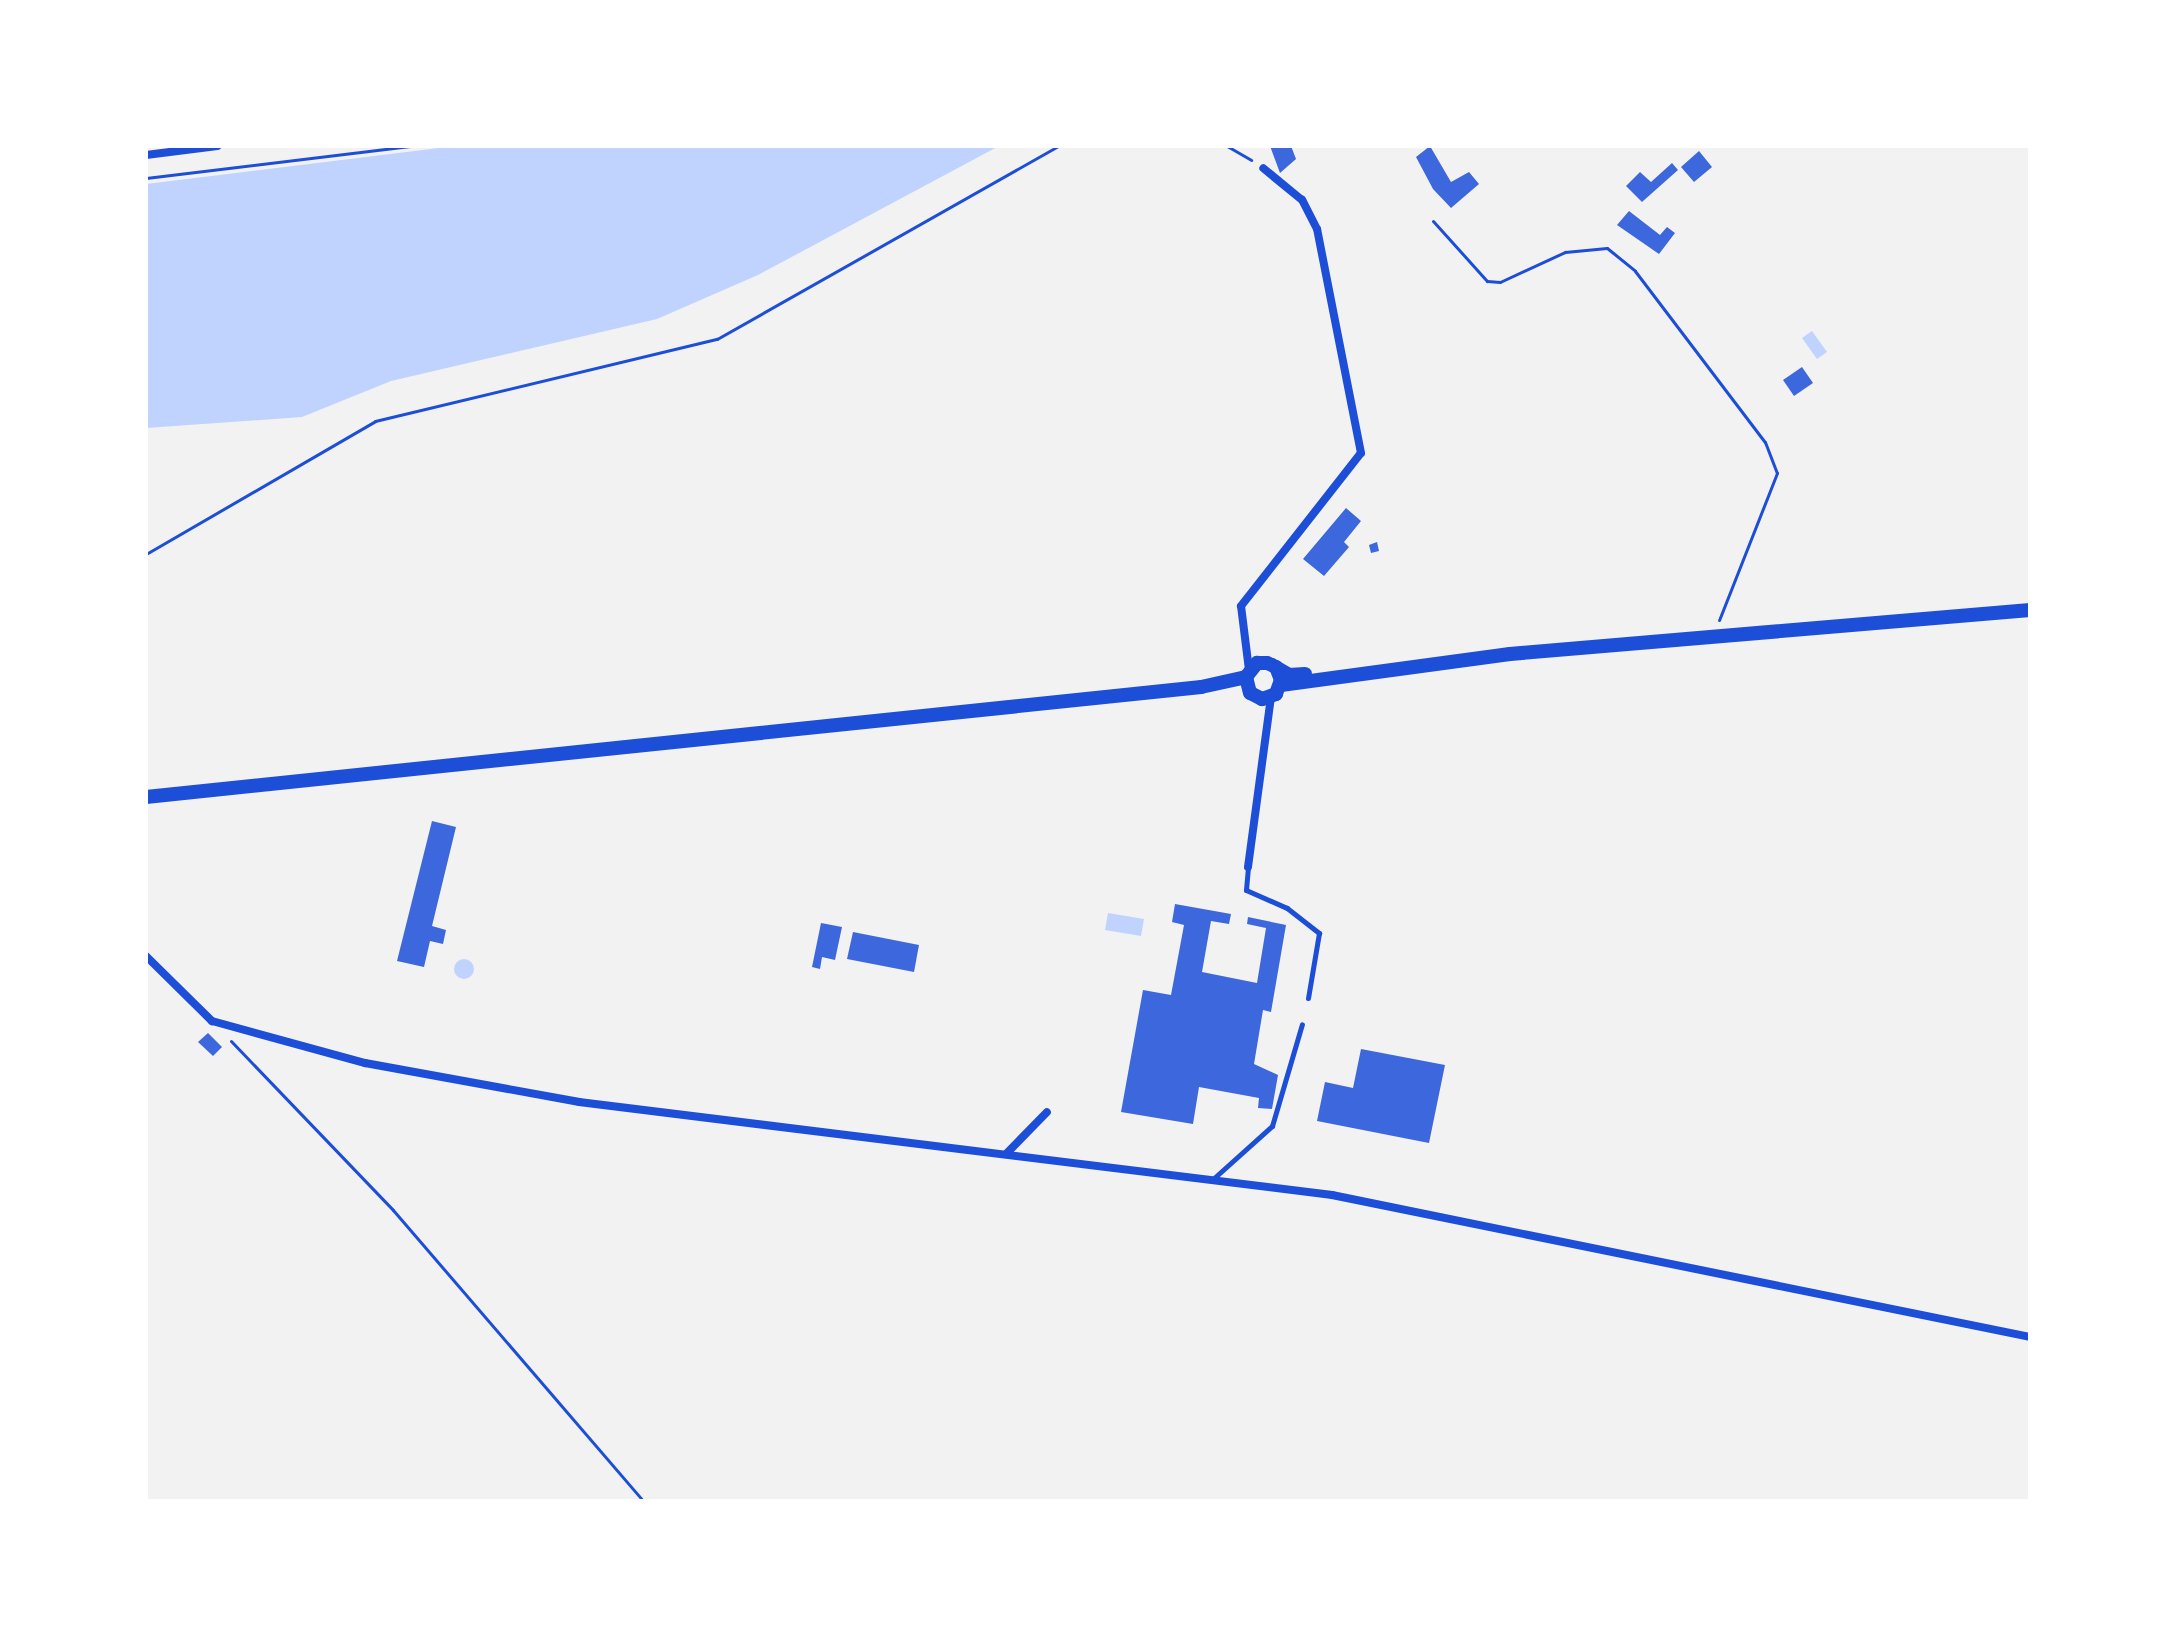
<!DOCTYPE html>
<style>
body{margin:0}
#map{position:relative;width:2176px;height:1647px;overflow:hidden;background:#f2f2f2;font-family:"Sofia Sans Condensed",sans-serif}
div>[style]{position:absolute}
.water>*{inset:0;background:#bfd3fe}
.round{border-radius:50%}
.building>*{inset:0;background:#3d67dc}
.path>*{height:3px;margin:-1.5px;padding:0 1.5px;transform-origin:1.5px;border-radius:1.5px;background:#1d4ed8}
.service>*{height:5px;margin:-2.5px;padding:0 2.5px;transform-origin:2.5px;border-radius:2.5px;background:#1d4ed8}
.minor>*{height:8px;margin:-4px;padding:0 4px;transform-origin:4px;border-radius:4px;background:#1d4ed8}
.secondary>*{height:14px;margin:-7px;padding:0 7px;transform-origin:7px;border-radius:7px;background:#1d4ed8}
span{translate:-50% -50%;white-space:nowrap;text-align:center;line-height:1.15;-webkit-text-stroke:6px #fff;paint-order:stroke}
.frame{position:absolute;inset:0;border:148px solid #fff;pointer-events:none}
</style>
<div id="map">
<div class="water">
<div style="clip-path:polygon(455px 146px,999px 146px,758px 275px,657px 319px,391px 381px,302px 417px,146px 428px,146px 184px)"></div>
<div style="clip-path:polygon(1812px 331px,1827px 352px,1817px 359px,1802px 338px)"></div>
<div style="clip-path:polygon(1108px 913px,1144px 919px,1141px 936px,1105px 930px)"></div>
<div class="round" style="left:454px;top:959px;width:20px;height:20px"></div>
</div>
<div class="building">
<div style="clip-path:polygon(1270px 146px,1291px 146px,1296px 159px,1280px 173px)"></div>
<div style="clip-path:polygon(1430px 146px,1451px 182px,1469px 172px,1479px 184px,1451px 208px,1433px 189px,1416px 157px)"></div>
<div style="clip-path:polygon(1699px 151px,1712px 167px,1694px 182px,1681px 167px)"></div>
<div style="clip-path:polygon(1672px 163px,1678px 170px,1642px 202px,1626px 186px,1640px 172px,1651px 182px)"></div>
<div style="clip-path:polygon(1629px 211px,1660px 235px,1667px 227px,1675px 233px,1659px 254px,1617px 225px)"></div>
<div style="clip-path:polygon(1802px 367px,1813px 383px,1794px 396px,1783px 380px)"></div>
<div style="clip-path:polygon(1346px 508px,1361px 521px,1344px 542px,1349px 547px,1324px 576px,1303px 559px)"></div>
<div style="clip-path:polygon(1377px 542px,1379px 551px,1371px 553px,1369px 545px)"></div>
<div style="clip-path:polygon(432px 821px,456px 827px,432px 926px,446px 930px,443px 944px,430px 941px,424px 967px,397px 961px)"></div>
<div style="clip-path:polygon(1175px 904px,1231px 914px,1229px 924px,1211px 921px,1202px 972px,1257px 983px,1266px 928px,1247px 924px,1248px 917px,1286px 925px,1271px 1012px,1263px 1010px,1254px 1064px,1278px 1075px,1272px 1109px,1258px 1108px,1259px 1098px,1199px 1087px,1193px 1124px,1121px 1112px,1143px 990px,1171px 995px,1184px 925px,1172px 922px)"></div>
<div style="clip-path:polygon(821px 923px,842px 927px,835px 960px,822px 957px,820px 969px,812px 967px)"></div>
<div style="clip-path:polygon(853px 932px,919px 945px,914px 972px,847px 959px)"></div>
<div style="clip-path:polygon(208px 1033px,222px 1047px,213px 1056px,198px 1042px)"></div>
<div style="clip-path:polygon(1361px 1049px,1445px 1065px,1429px 1143px,1317px 1121px,1325px 1082px,1353px 1088px)"></div>
</div>
<div class="path">
<div style="left:1227px;top:146px;width:28px;rotate:30deg"></div>
<div style="left:146px;top:178px;width:268px;rotate:-6.9deg"></div>
<div style="left:1433px;top:221px;width:81px;rotate:48deg"></div>
<div style="left:1487px;top:281px;width:13px;rotate:4deg"></div>
<div style="left:1500px;top:282px;width:72px;rotate:-24.8deg"></div>
<div style="left:1565px;top:252px;width:42px;rotate:-5.4deg"></div>
<div style="left:1607px;top:248px;width:36px;rotate:39deg"></div>
<div style="left:1635px;top:271px;width:215px;rotate:52.8deg"></div>
<div style="left:1765px;top:442px;width:33px;rotate:69deg"></div>
<div style="left:1777px;top:473px;width:158px;rotate:111.5deg"></div>
<div style="left:146px;top:554px;width:265px;rotate:-30.1deg"></div>
<div style="left:375px;top:421px;width:352px;rotate:-13.5deg"></div>
<div style="left:717px;top:339px;width:392px;rotate:-29.5deg"></div>
<div style="left:231px;top:1041px;width:234px;rotate:46.2deg"></div>
<div style="left:393px;top:1210px;width:384px;rotate:49.3deg"></div>
</div>
<div class="service">
<div style="left:1248px;top:867px;width:23px;rotate:95deg"></div>
<div style="left:1246px;top:890px;width:45px;rotate:23.7deg"></div>
<div style="left:1287px;top:908px;width:41px;rotate:38deg"></div>
<div style="left:1319px;top:933px;width:66px;rotate:99.6deg"></div>
<div style="left:1214px;top:1178px;width:78px;rotate:-41.9deg"></div>
<div style="left:1272px;top:1126px;width:106px;rotate:-73.6deg"></div>
</div>
<div class="minor">
<div style="left:146px;top:155px;width:72px;rotate:-7.2deg"></div>
<div style="left:1249px;top:670px;width:64px;rotate:-97.1deg"></div>
<div style="left:1241px;top:606px;width:194px;rotate:-51.9deg"></div>
<div style="left:1361px;top:453px;width:228px;rotate:-101.1deg"></div>
<div style="left:1317px;top:229px;width:33px;rotate:-117deg"></div>
<div style="left:1302px;top:200px;width:50px;rotate:-140.6deg"></div>
<div style="left:1248px;top:867px;width:172px;rotate:-82.3deg"></div>
<div style="left:146px;top:956px;width:93px;rotate:44.6deg"></div>
<div style="left:212px;top:1021px;width:159px;rotate:15.4deg"></div>
<div style="left:365px;top:1063px;width:218px;rotate:10.3deg"></div>
<div style="left:579px;top:1102px;width:759px;rotate:7.04deg"></div>
<div style="left:1332px;top:1195px;width:712px;rotate:11.5deg"></div>
<div style="left:1007px;top:1153px;width:57px;rotate:-45.7deg"></div>
</div>
<div class="secondary">
<div style="left:1276px;top:667px;width:14px;rotate:69deg"></div>
<div style="left:1281px;top:680px;width:15px;rotate:110deg"></div>
<div style="left:1276px;top:694px;width:15px;rotate:160deg"></div>
<div style="left:1262px;top:699px;width:13px;rotate:-153deg"></div>
<div style="left:1250px;top:693px;width:16px;rotate:-104deg"></div>
<div style="left:1246px;top:677px;width:18px;rotate:-52deg"></div>
<div style="left:1257px;top:663px;width:10px"></div>
<div style="left:1267px;top:663px;width:5px;rotate:22deg"></div>
<div style="left:1272px;top:665px;width:20px;rotate:30deg"></div>
<div style="left:1289px;top:675px;width:16px;rotate:-4deg"></div>
<div style="left:1281px;top:685px;width:231px;rotate:-7.7deg"></div>
<div style="left:1510px;top:654px;width:522px;rotate:-4.84deg"></div>
<div style="left:146px;top:797px;width:1061px;rotate:-5.95deg"></div>
<div style="left:1201px;top:687px;width:46px;rotate:-12.5deg"></div>
</div>
<div class="frame"></div>
</div>
